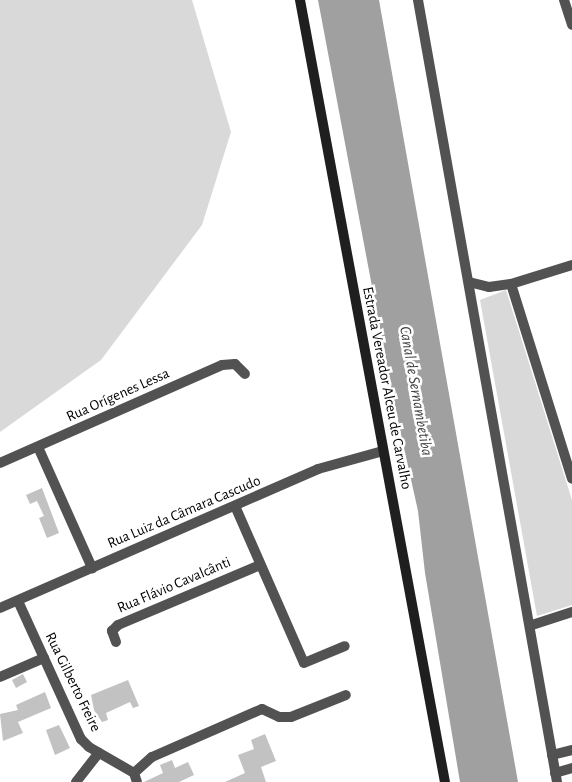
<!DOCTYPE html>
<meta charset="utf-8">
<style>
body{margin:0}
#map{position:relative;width:572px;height:782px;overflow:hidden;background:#fff;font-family:"Alegreya Sans",sans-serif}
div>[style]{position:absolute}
.green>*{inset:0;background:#d9d9d9}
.water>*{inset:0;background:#a0a0a0}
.building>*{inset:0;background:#c2c2c2}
.street>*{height:10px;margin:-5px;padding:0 5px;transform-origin:5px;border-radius:5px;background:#525252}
.secondary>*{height:10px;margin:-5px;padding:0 5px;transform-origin:5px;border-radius:5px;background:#1f1f1f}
span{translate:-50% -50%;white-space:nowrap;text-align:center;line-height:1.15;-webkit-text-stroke:5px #fff;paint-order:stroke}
.street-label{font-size:15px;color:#000}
.water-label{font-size:16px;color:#414141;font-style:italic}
</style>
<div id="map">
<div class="green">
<div style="clip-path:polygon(0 0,192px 0,231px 132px,202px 225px,101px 360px,0 432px)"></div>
<div style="clip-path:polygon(506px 290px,572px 500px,572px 605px,537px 616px,480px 300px)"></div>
</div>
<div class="water">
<div style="clip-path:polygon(318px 0,379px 0,518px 782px,460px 782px,425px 573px,418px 511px,393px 398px)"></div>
</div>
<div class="building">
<div style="clip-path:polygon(42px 488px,59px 533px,47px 538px,39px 518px,44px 516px,37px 501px,30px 504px,26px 495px)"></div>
<div style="clip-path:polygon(23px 674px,27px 682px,16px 688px,12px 680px)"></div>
<div style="clip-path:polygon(128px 680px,139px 706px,133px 708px,130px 702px,106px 713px,108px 720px,102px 722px,94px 710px,91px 695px)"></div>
<div style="clip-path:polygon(45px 692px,51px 708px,18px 722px,23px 733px,3px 741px,0 714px,18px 710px,16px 705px)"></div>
<div style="clip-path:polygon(59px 725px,70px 748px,55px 755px,46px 730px)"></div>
<div style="clip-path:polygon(265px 734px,276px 761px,261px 767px,266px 782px,225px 782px,245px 773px,238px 755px,254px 749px,251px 740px)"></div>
<div style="clip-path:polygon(172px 760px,175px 768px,188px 762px,194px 775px,179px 782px,144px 782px,163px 773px,160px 765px)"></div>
</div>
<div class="street">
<div style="left:418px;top:0;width:794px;rotate:79.92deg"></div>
<div style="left:564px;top:0;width:26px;rotate:72deg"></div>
<div style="left:469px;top:282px;width:21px;rotate:14deg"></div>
<div style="left:489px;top:287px;width:22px;rotate:-8deg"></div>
<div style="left:511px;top:284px;width:64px;rotate:-17.3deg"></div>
<div style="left:511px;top:284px;width:204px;rotate:72.6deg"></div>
<div style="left:38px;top:447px;width:133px;rotate:65.9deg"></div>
<div style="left:0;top:463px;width:243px;rotate:-23.8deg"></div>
<div style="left:222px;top:365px;width:13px;rotate:-4deg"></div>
<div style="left:235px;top:364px;width:14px;rotate:45deg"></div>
<div style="left:235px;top:506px;width:171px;rotate:66.3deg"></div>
<div style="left:304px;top:663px;width:44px;rotate:-22.5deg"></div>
<div style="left:18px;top:601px;width:152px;rotate:65.5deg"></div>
<div style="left:81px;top:739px;width:11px;rotate:45deg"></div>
<div style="left:89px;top:747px;width:52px;rotate:30deg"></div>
<div style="left:134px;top:773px;width:9px;rotate:72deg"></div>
<div style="left:0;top:608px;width:347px;rotate:-23.6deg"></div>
<div style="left:318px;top:469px;width:67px;rotate:-15.5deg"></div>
<div style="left:532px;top:625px;width:42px;rotate:-18deg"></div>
<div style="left:116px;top:642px;width:12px;rotate:-110deg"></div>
<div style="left:112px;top:631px;width:8px;rotate:-45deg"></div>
<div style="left:118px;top:625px;width:154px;rotate:-22.9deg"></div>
<div style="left:0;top:677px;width:48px;rotate:-23.4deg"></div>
<div style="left:552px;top:755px;width:21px;rotate:-14deg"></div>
<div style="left:134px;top:773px;width:24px;rotate:-42deg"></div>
<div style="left:152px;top:757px;width:120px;rotate:-23.6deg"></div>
<div style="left:262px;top:709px;width:19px;rotate:25deg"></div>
<div style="left:279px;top:717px;width:12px"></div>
<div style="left:291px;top:717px;width:59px;rotate:-21.8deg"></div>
<div style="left:555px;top:773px;width:18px;rotate:-16deg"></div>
<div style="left:76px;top:782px;width:37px;rotate:-52deg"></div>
</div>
<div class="secondary">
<div style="left:300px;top:0;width:795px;rotate:79.5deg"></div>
</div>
<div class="street-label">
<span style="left:387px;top:388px;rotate:79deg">Estrada Vereador Alceu de Carvalho</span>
<span style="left:118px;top:395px;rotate:-24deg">Rua Orígenes Lessa</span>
<span style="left:184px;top:512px;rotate:-23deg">Rua Luiz da Câmara Cascudo</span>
<span style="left:174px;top:585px;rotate:-23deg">Rua Flávio Cavalcânti</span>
<span style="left:73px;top:682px;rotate:64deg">Rua Gilberto Freire</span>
</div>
<div class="water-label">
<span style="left:416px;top:391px;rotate:80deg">Canal de Sernambetiba</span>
</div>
</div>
